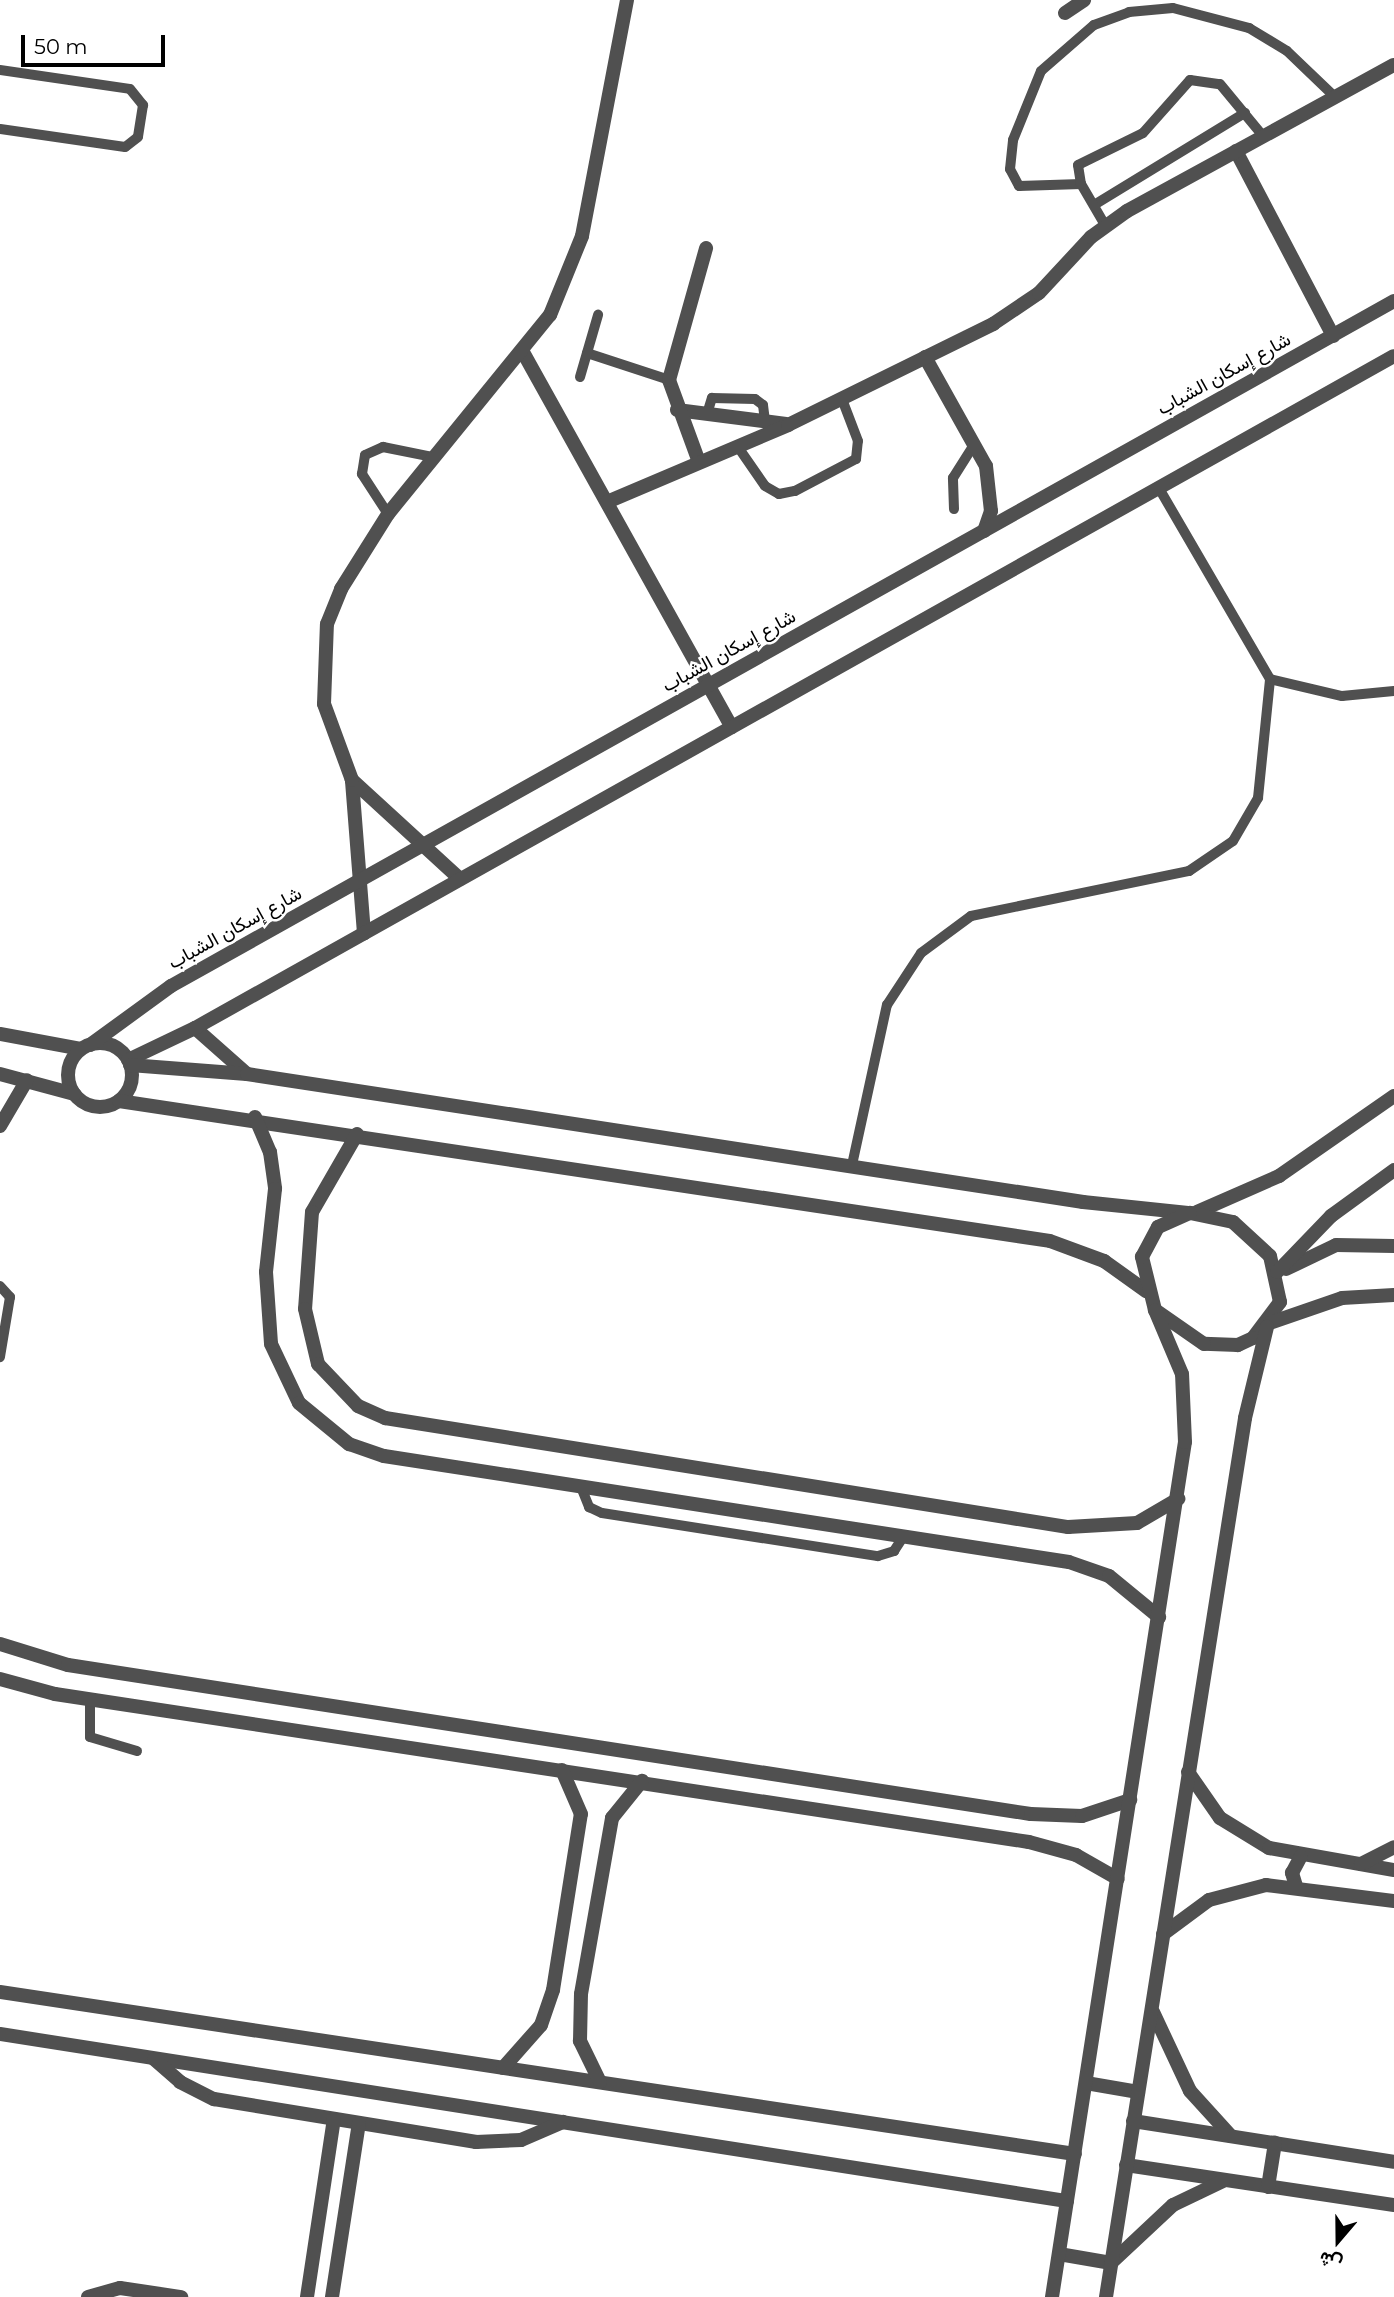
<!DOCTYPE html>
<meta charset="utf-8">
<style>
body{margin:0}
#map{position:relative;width:1394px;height:2297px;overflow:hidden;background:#fff;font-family:Montserrat,Vazirmatn,sans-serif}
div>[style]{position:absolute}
.lane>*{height:10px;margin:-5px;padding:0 5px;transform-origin:5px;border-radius:5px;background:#505050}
.street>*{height:14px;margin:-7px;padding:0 7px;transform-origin:7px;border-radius:7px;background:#505050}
.street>.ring{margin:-7px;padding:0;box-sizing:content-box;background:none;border:14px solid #505050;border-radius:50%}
span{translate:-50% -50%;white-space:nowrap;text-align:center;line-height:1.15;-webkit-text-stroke:5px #fff;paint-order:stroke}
.street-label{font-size:19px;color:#000}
.north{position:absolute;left:1303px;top:2206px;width:70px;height:70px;-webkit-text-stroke:5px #fff;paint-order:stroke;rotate:200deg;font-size:19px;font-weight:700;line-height:28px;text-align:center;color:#000}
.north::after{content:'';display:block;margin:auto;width:24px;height:32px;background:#000;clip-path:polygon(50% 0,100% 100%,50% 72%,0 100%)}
.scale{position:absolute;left:21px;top:35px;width:144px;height:32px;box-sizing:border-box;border:4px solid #000;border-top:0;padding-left:9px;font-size:21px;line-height:24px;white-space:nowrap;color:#000;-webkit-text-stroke:5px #fff;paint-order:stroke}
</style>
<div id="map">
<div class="lane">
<div style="left:0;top:70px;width:131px;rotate:8.3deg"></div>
<div style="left:130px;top:89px;width:21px;rotate:51deg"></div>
<div style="left:143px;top:105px;width:32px;rotate:99deg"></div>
<div style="left:138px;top:137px;width:16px;rotate:142deg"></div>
<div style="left:125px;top:147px;width:126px;rotate:-171.8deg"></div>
<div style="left:1081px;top:184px;width:62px;rotate:178.2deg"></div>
<div style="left:1019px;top:186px;width:19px;rotate:-118deg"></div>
<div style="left:1010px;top:169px;width:29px;rotate:-84deg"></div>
<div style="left:1013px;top:140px;width:74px;rotate:-67.9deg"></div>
<div style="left:1041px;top:71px;width:70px;rotate:-41deg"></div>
<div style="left:1094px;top:25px;width:37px;rotate:-20deg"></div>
<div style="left:1129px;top:12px;width:44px;rotate:-5.2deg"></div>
<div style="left:1173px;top:8px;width:79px;rotate:14.7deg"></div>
<div style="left:1249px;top:28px;width:44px;rotate:31.2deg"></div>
<div style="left:1287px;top:51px;width:66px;rotate:43.8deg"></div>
<div style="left:1094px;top:205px;width:177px;rotate:-31.4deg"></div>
<div style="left:1105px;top:225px;width:48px;rotate:-120.3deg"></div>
<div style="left:1081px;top:184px;width:19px;rotate:-99deg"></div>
<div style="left:1078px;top:165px;width:72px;rotate:-26.2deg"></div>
<div style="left:1143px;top:133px;width:71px;rotate:-48.4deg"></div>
<div style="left:1190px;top:80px;width:30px;rotate:8deg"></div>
<div style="left:1220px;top:84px;width:67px;rotate:50.4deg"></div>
<div style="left:587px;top:353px;width:86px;rotate:18.2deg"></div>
<div style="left:580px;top:377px;width:65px;rotate:-73.8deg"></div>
<div style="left:707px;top:414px;width:17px;rotate:-73deg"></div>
<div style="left:712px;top:398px;width:43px;rotate:1.3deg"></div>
<div style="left:755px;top:399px;width:10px;rotate:37deg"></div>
<div style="left:763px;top:405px;width:17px;rotate:83deg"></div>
<div style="left:738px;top:447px;width:47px;rotate:55.3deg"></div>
<div style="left:765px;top:486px;width:16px;rotate:30deg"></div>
<div style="left:779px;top:494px;width:16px;rotate:-11deg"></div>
<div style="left:795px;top:491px;width:69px;rotate:-27.7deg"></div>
<div style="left:856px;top:459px;width:18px;rotate:-84deg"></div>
<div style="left:858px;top:441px;width:45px;rotate:-110.9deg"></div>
<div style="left:954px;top:509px;width:31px;rotate:-92deg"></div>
<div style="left:953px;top:478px;width:41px;rotate:-57.8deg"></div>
<div style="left:388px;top:514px;width:48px;rotate:-123deg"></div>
<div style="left:362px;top:474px;width:19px;rotate:-81deg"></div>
<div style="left:365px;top:455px;width:20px;rotate:-24deg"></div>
<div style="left:383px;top:447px;width:50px;rotate:11.5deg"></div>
<div style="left:1270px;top:679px;width:74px;rotate:13.3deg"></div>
<div style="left:1342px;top:696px;width:52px;rotate:-5.5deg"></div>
<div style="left:852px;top:1165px;width:164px;rotate:-77.7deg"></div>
<div style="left:887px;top:1005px;width:62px;rotate:-56.8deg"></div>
<div style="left:921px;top:953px;width:62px;rotate:-36.5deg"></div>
<div style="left:971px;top:916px;width:223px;rotate:-11.7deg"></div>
<div style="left:1189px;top:871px;width:53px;rotate:-34.3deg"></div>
<div style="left:1233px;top:841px;width:50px;rotate:-59.8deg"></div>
<div style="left:1258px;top:798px;width:120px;rotate:-84.2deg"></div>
<div style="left:1270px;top:679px;width:221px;rotate:-120.2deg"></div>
<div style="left:0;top:1286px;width:15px;rotate:48deg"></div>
<div style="left:10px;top:1297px;width:61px;rotate:99.5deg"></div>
<div style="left:581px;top:1487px;width:22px;rotate:68deg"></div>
<div style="left:589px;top:1507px;width:14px;rotate:25deg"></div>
<div style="left:602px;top:1513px;width:279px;rotate:8.9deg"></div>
<div style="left:878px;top:1556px;width:17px;rotate:-17deg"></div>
<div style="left:894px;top:1551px;width:17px;rotate:-57deg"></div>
<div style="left:90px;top:1699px;width:38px;rotate:90deg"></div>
<div style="left:90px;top:1737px;width:49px;rotate:16.6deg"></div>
</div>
<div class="street">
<div style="left:1065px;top:13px;width:23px;rotate:-34deg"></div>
<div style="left:1236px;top:151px;width:209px;rotate:62.3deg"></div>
<div style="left:524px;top:354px;width:427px;rotate:60.9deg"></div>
<div style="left:925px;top:357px;width:125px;rotate:60.8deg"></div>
<div style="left:986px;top:466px;width:45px;rotate:83.7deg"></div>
<div style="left:991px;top:511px;width:21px;rotate:109deg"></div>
<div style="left:677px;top:410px;width:110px;rotate:7.3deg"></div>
<div style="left:699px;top:462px;width:87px;rotate:-110.1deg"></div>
<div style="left:669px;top:380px;width:137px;rotate:-74.3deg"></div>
<div style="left:607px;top:502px;width:197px;rotate:-23deg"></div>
<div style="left:788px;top:425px;width:229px;rotate:-26.2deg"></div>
<div style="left:993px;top:324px;width:55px;rotate:-34deg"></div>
<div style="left:1039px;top:293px;width:76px;rotate:-47.1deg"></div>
<div style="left:1091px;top:237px;width:44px;rotate:-35.8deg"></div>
<div style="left:1127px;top:211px;width:304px;rotate:-28.7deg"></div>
<div style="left:352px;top:781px;width:153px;rotate:85.5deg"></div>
<div style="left:460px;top:879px;width:147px;rotate:-137.5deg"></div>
<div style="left:352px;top:780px;width:81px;rotate:-110.2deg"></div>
<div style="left:324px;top:704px;width:80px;rotate:-87.9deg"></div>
<div style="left:327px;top:624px;width:38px;rotate:-68deg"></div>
<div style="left:341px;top:589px;width:89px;rotate:-57.9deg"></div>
<div style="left:388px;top:514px;width:257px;rotate:-50.9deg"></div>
<div style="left:550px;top:315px;width:85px;rotate:-67.9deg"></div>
<div style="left:582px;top:236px;width:240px;rotate:-79.2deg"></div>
<div style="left:195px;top:1028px;width:69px;rotate:41.5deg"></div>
<div style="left:0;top:1034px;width:82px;rotate:10.5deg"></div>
<div class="ring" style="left:68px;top:1043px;width:50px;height:50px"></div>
<div style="left:90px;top:1045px;width:100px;rotate:-36.1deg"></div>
<div style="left:171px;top:986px;width:1402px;rotate:-29.25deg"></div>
<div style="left:128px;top:1060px;width:74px;rotate:-25.5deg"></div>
<div style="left:195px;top:1028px;width:1374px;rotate:-29.27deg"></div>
<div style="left:130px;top:1065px;width:117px;rotate:4.4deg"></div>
<div style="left:247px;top:1074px;width:846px;rotate:8.7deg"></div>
<div style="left:1083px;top:1202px;width:108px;rotate:5.9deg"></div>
<div style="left:0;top:1074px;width:77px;rotate:15.1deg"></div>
<div style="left:119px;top:1101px;width:941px;rotate:8.55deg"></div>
<div style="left:1050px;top:1241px;width:58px;rotate:20.3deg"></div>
<div style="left:1104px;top:1261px;width:52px;rotate:35.5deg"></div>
<div style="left:255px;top:1117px;width:38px;rotate:67deg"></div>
<div style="left:270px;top:1152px;width:37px;rotate:82deg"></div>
<div style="left:275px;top:1189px;width:83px;rotate:96.2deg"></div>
<div style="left:266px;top:1272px;width:72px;rotate:86deg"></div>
<div style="left:271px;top:1344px;width:65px;rotate:64.6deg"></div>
<div style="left:299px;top:1403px;width:65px;rotate:39.4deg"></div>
<div style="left:349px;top:1444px;width:37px;rotate:19deg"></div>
<div style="left:384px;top:1456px;width:693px;rotate:8.8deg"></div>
<div style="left:1069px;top:1562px;width:42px;rotate:19.3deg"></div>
<div style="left:1109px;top:1576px;width:65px;rotate:39.4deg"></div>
<div style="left:0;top:1126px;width:53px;rotate:-59.6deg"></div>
<div style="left:357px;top:1134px;width:90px;rotate:120deg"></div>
<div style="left:312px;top:1212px;width:97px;rotate:94.1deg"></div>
<div style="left:305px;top:1309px;width:57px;rotate:76.7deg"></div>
<div style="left:318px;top:1364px;width:58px;rotate:46.4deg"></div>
<div style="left:358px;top:1406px;width:30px;rotate:24deg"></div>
<div style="left:385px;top:1418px;width:692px;rotate:9.07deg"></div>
<div style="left:1068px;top:1527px;width:69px;rotate:-3.3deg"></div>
<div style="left:1137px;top:1523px;width:48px;rotate:-30.3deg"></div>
<div style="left:1197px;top:1212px;width:90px;rotate:-23.7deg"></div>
<div style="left:1279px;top:1176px;width:140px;rotate:-34.8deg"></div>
<div style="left:1190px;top:1213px;width:44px;rotate:11.8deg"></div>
<div style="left:1233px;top:1222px;width:50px;rotate:42.6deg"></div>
<div style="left:1270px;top:1256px;width:47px;rotate:77.7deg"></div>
<div style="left:1280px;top:1302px;width:45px;rotate:126.9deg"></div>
<div style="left:1253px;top:1338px;width:17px;rotate:155deg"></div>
<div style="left:1238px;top:1345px;width:34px;rotate:-178deg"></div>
<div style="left:1204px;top:1344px;width:60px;rotate:-145.2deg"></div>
<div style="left:1155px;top:1310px;width:55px;rotate:-103.8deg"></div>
<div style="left:1142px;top:1257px;width:34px;rotate:-62deg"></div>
<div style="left:1158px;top:1227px;width:35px;rotate:-24deg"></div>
<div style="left:1286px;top:1269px;width:55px;rotate:-25.6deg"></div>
<div style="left:1336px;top:1245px;width:58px;rotate:1deg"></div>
<div style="left:1277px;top:1272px;width:78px;rotate:-46deg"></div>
<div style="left:1331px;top:1216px;width:78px;rotate:-36.1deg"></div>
<div style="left:1270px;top:1323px;width:76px;rotate:-19.1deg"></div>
<div style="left:1342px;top:1298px;width:52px;rotate:-3.3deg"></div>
<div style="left:0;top:1644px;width:71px;rotate:17.2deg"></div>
<div style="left:68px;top:1665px;width:974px;rotate:8.8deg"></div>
<div style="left:1031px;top:1814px;width:51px;rotate:2.2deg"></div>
<div style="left:1082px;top:1816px;width:51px;rotate:-18.4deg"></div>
<div style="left:0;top:1679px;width:57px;rotate:15.3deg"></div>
<div style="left:55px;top:1694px;width:985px;rotate:8.64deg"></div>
<div style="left:1029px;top:1842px;width:49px;rotate:15.5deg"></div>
<div style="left:1076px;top:1855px;width:48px;rotate:29.7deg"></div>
<div style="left:1188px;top:1772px;width:56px;rotate:55.2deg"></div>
<div style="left:1220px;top:1818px;width:57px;rotate:31.5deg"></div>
<div style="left:1269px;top:1848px;width:127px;rotate:10deg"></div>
<div style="left:1361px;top:1864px;width:37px;rotate:-27deg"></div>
<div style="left:1296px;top:1886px;width:14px;rotate:-107deg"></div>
<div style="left:1292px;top:1873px;width:19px;rotate:-62deg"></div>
<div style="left:1163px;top:1934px;width:57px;rotate:-36.5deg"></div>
<div style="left:1209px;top:1900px;width:59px;rotate:-14.7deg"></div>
<div style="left:1266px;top:1885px;width:129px;rotate:7.1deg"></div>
<div style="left:0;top:1992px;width:1087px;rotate:8.57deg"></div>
<div style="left:1153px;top:2012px;width:87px;rotate:64.9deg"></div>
<div style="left:1190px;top:2091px;width:61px;rotate:47.7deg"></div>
<div style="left:0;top:2034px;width:1080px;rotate:8.9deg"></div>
<div style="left:154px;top:2059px;width:35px;rotate:41deg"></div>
<div style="left:180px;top:2082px;width:38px;rotate:27deg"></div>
<div style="left:214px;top:2099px;width:266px;rotate:9.3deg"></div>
<div style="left:476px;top:2142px;width:45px;rotate:-2.5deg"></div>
<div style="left:521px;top:2140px;width:46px;rotate:-23.2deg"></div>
<div style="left:503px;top:2068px;width:57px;rotate:-48.5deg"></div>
<div style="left:541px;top:2025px;width:37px;rotate:-71deg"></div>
<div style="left:553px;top:1990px;width:178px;rotate:-81deg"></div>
<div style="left:581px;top:1814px;width:48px;rotate:-113.4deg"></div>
<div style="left:600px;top:2082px;width:46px;rotate:-116deg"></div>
<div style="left:580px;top:2041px;width:47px;rotate:-88.8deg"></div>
<div style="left:581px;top:1994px;width:179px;rotate:-80deg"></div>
<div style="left:612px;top:1818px;width:48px;rotate:-51deg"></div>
<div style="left:1086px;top:2083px;width:53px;rotate:9.8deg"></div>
<div style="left:1133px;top:2121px;width:264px;rotate:8.9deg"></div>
<div style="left:1126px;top:2165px;width:271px;rotate:8.5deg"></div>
<div style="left:1268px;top:2187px;width:45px;rotate:-81deg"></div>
<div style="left:1059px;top:2254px;width:53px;rotate:9.8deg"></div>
<div style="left:1111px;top:2263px;width:85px;rotate:-43.1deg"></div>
<div style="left:1173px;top:2205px;width:55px;rotate:-25.6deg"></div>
<div style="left:88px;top:2297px;width:33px;rotate:-16deg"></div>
<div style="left:120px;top:2288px;width:62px;rotate:8.4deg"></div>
<div style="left:307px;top:2297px;width:180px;rotate:-81.4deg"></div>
<div style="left:332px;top:2297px;width:176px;rotate:-81.2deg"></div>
<div style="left:1052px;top:2297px;width:865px;rotate:-81.16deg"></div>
<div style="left:1185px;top:1442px;width:68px;rotate:-92.5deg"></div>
<div style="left:1182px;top:1374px;width:69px;rotate:-112.9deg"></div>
<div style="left:1106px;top:2297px;width:890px;rotate:-81.01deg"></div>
<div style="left:1245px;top:1418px;width:94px;rotate:-76.4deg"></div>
</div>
<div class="street-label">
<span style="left:1224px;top:374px;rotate:-29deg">شارع إسكان الشباب</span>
<span style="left:729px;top:651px;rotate:-29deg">شارع إسكان الشباب</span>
<span style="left:235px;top:928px;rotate:-29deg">شارع إسكان الشباب</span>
</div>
<div class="north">ش</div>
<div class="scale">50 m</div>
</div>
